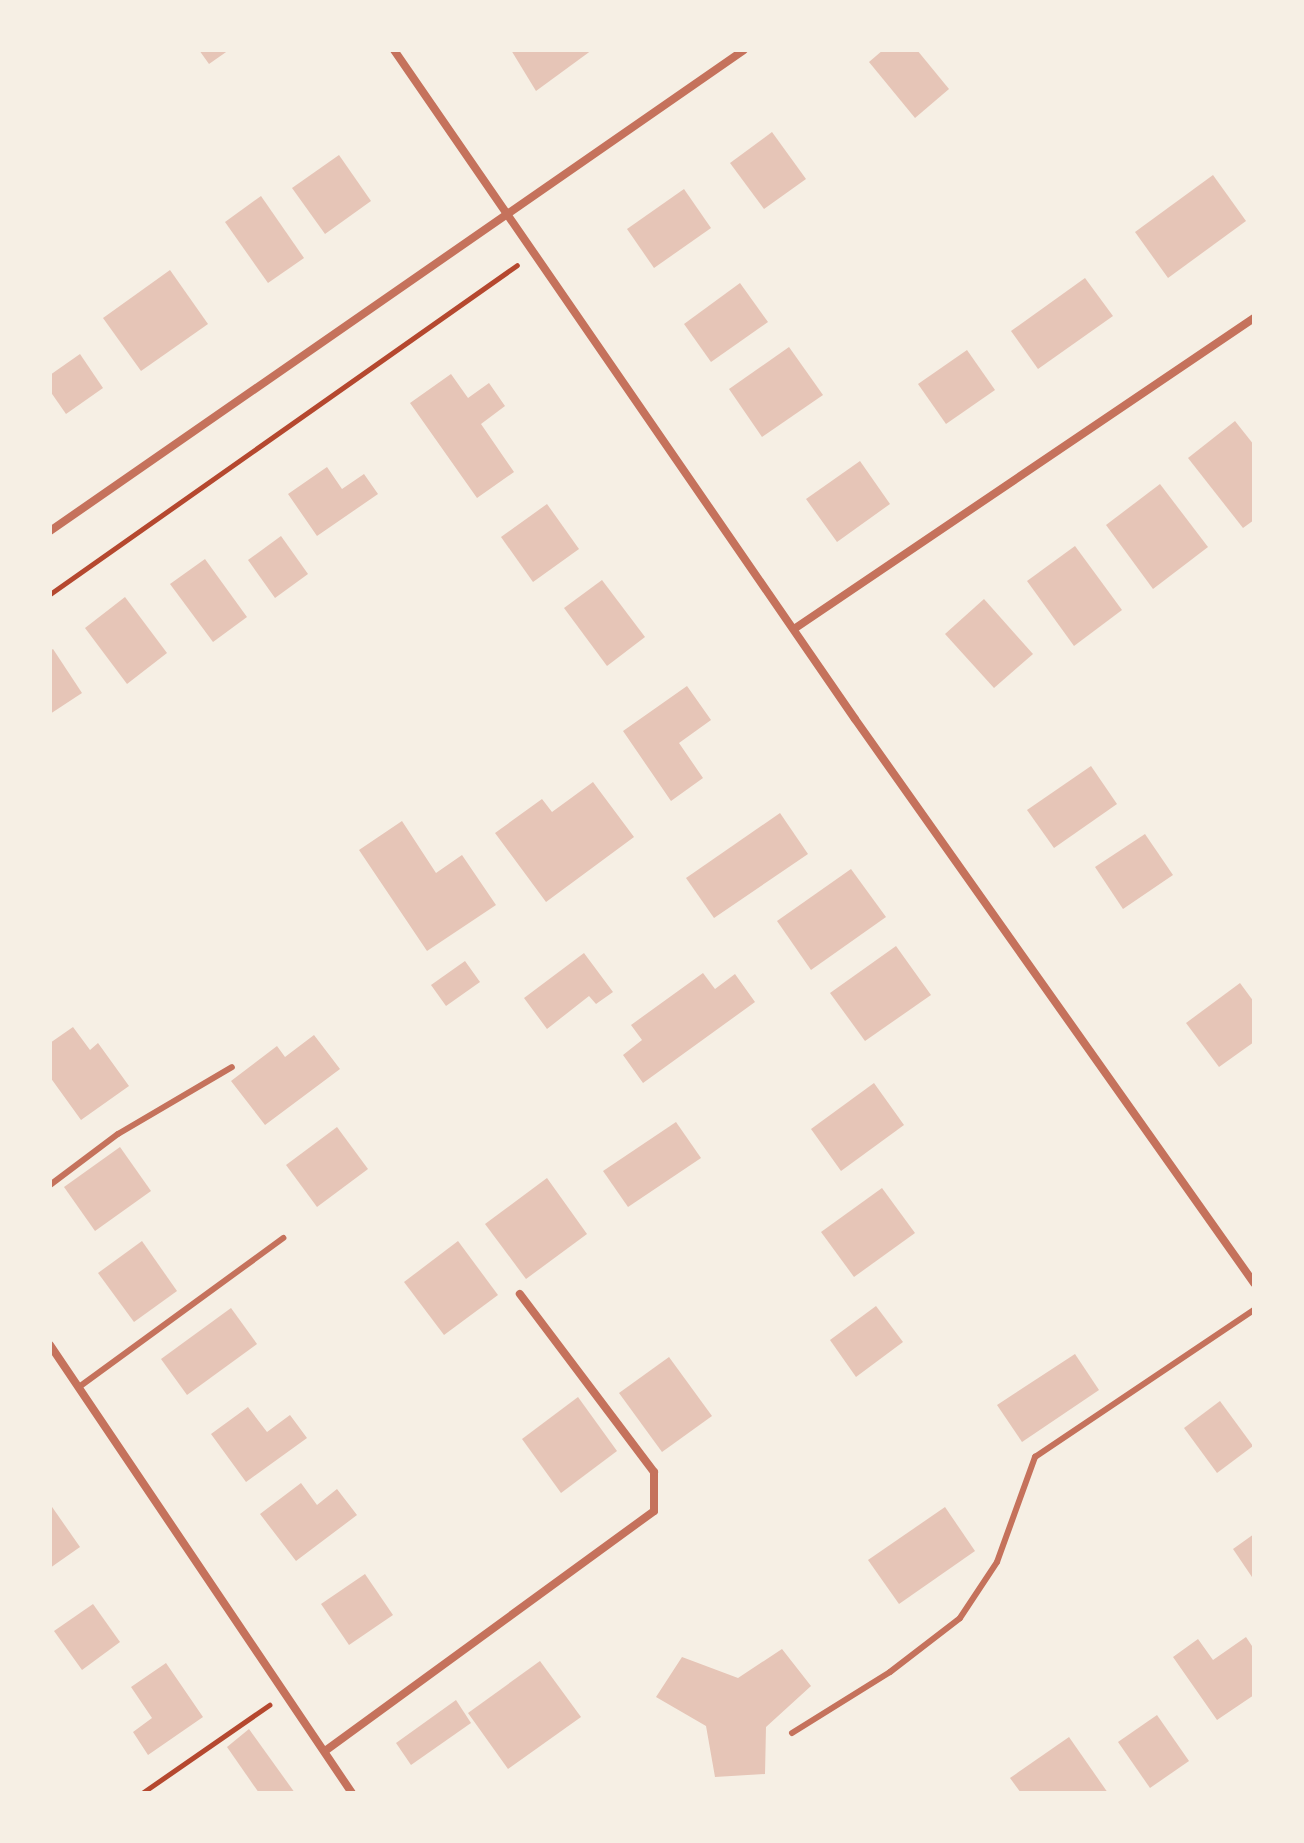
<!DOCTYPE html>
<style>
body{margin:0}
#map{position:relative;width:1304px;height:1843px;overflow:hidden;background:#f6efe4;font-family:Helvetica,sans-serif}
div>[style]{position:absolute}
.building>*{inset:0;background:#e6c5b7}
.path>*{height:5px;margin:-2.5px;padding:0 2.5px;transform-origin:2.5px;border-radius:2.5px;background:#b5482f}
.service>*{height:6px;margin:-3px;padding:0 3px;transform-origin:3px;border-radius:3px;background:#c5725c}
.minor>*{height:8px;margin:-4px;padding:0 4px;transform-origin:4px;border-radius:4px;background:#c5725c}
span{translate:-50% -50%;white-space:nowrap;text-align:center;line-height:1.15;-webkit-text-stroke:8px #f6efe4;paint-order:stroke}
.frame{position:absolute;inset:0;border:52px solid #f6efe4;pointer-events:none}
</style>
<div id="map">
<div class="building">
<div style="clip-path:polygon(199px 50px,229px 50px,209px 64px)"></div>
<div style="clip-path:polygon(511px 50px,592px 50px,536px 91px)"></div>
<div style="clip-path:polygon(883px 50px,917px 50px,949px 89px,915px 118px,869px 62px)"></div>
<div style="clip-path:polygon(772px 132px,806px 179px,764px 209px,730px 163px)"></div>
<div style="clip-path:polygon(339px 155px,371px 201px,325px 234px,292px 188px)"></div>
<div style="clip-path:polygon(1213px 175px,1246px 221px,1168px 278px,1135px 232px)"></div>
<div style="clip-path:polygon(684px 189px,711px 228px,654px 268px,627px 229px)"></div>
<div style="clip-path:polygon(261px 196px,304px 258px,268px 283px,225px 222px)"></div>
<div style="clip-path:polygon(170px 270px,208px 324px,141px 371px,103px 318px)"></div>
<div style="clip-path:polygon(1085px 278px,1113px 316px,1038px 369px,1011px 331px)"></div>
<div style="clip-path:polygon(740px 283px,768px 322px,711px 362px,684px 324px)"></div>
<div style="clip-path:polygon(789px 347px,823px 395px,762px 437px,729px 389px)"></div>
<div style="clip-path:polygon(967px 350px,995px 390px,946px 424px,918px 384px)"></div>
<div style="clip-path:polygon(80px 354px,103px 388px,66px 414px,50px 391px,50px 375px)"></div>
<div style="clip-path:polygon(451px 374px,468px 398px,489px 383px,505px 406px,481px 424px,514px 472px,477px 498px,410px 403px)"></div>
<div style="clip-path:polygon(1235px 421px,1254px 445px,1254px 520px,1243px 528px,1188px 458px)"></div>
<div style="clip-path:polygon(860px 461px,890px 504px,837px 542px,806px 499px)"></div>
<div style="clip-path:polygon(327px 467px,342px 489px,364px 474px,378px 494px,317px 536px,288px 494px)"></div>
<div style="clip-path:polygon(1160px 484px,1208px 547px,1153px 589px,1106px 525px)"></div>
<div style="clip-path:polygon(547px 504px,579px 549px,533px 582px,501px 537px)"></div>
<div style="clip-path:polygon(281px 536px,308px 574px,275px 598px,248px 560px)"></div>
<div style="clip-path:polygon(1075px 546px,1122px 610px,1074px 646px,1027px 581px)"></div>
<div style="clip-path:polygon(205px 559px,247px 617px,213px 642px,170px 584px)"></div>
<div style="clip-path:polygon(602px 580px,645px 637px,607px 666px,564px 608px)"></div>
<div style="clip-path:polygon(125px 597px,167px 653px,127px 684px,85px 628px)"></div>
<div style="clip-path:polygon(984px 599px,1033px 654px,994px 688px,945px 634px)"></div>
<div style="clip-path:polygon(53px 649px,82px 693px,50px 714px,50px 651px)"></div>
<div style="clip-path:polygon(687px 686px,711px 720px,679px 743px,703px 778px,671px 801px,623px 731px)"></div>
<div style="clip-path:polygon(1091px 766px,1117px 804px,1054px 848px,1027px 810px)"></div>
<div style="clip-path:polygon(593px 782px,634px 837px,546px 902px,495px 833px,542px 799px,552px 812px)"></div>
<div style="clip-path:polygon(780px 813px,808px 854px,714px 918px,686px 878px)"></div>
<div style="clip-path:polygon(402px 821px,436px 873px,462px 855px,496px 905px,427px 951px,359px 850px)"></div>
<div style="clip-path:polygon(1145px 834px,1173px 875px,1123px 909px,1095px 867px)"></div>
<div style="clip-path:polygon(851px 869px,886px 917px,811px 970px,777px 921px)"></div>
<div style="clip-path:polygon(896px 946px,931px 995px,865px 1041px,830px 993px)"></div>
<div style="clip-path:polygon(584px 953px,613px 992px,596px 1004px,589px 996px,547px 1029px,524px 998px)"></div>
<div style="clip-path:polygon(465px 961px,480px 982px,446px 1006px,431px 985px)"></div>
<div style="clip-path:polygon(703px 973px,715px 989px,735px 974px,755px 1002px,643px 1083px,623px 1055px,642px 1040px,631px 1025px)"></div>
<div style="clip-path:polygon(1240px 983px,1254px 1002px,1254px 1042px,1219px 1067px,1186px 1023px)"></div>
<div style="clip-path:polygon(73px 1027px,90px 1050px,98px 1043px,129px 1086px,81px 1120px,50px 1077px,50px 1043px)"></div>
<div style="clip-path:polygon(314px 1035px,340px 1069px,265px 1125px,231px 1081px,277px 1046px,285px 1057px)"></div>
<div style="clip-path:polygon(874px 1083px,904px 1125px,841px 1171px,811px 1129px)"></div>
<div style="clip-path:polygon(676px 1122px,701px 1158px,628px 1207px,603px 1171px)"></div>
<div style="clip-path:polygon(337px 1127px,368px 1169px,317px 1207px,286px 1165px)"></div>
<div style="clip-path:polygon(120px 1147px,151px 1191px,95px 1231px,64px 1187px)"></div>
<div style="clip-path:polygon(547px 1178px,587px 1234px,526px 1279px,485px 1224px)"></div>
<div style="clip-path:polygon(882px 1188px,915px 1233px,854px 1277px,821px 1232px)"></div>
<div style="clip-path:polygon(142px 1241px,177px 1291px,134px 1322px,98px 1273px)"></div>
<div style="clip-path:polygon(458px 1241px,498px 1295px,444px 1335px,404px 1282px)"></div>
<div style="clip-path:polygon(876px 1306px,903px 1342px,856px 1377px,830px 1340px)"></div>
<div style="clip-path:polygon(231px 1308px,257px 1344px,187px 1395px,161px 1359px)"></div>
<div style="clip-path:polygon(1075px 1354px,1099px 1390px,1022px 1442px,997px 1405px)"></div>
<div style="clip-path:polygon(669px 1357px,712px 1416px,662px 1452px,619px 1393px)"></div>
<div style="clip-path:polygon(578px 1397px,617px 1451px,561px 1493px,522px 1439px)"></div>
<div style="clip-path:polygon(1220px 1401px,1253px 1446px,1217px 1473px,1184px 1428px)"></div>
<div style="clip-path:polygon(248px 1407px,267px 1432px,290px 1415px,307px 1438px,246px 1482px,211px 1434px)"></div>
<div style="clip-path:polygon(301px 1483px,317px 1505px,337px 1489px,357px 1515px,296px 1561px,260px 1514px)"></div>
<div style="clip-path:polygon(50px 1504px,80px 1547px,50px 1568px)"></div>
<div style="clip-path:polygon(945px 1507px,975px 1551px,899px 1604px,868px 1560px)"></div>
<div style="clip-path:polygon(1254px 1534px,1254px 1580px,1233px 1549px)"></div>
<div style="clip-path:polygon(365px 1574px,393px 1615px,349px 1645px,321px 1604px)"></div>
<div style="clip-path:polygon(93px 1604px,120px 1642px,82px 1670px,54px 1631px)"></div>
<div style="clip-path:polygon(1246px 1637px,1254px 1649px,1254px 1695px,1217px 1720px,1173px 1657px,1198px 1639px,1213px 1660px)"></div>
<div style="clip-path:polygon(782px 1649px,811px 1686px,766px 1727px,765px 1774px,715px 1777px,706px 1726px,656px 1697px,682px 1657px,738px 1678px)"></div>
<div style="clip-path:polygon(540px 1661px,581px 1717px,508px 1769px,468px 1713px)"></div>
<div style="clip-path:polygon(166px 1663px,203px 1717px,148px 1755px,133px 1732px,152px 1718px,131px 1687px)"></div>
<div style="clip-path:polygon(456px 1700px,471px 1723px,411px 1765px,396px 1743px)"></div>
<div style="clip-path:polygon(1157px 1715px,1189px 1761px,1150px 1788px,1118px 1742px)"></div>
<div style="clip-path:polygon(249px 1729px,295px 1793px,259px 1793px,227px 1747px)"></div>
<div style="clip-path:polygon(1069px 1737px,1108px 1793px,1021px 1793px,1010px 1778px)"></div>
</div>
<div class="path">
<div style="left:50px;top:594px;width:571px;rotate:-35.16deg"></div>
<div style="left:142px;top:1793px;width:155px;rotate:-34.7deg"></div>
</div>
<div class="service">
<div style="left:50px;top:1185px;width:85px;rotate:-36.9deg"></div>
<div style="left:118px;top:1134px;width:132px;rotate:-30.4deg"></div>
<div style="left:79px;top:1387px;width:253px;rotate:-36.1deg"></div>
<div style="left:792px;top:1733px;width:115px;rotate:-31.9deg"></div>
<div style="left:890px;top:1672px;width:88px;rotate:-37.6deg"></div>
<div style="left:960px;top:1618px;width:67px;rotate:-56.5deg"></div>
<div style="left:997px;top:1562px;width:112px;rotate:-70.1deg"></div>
<div style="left:1035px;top:1457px;width:264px;rotate:-33.9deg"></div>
</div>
<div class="minor">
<div style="left:394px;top:50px;width:812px;rotate:55.43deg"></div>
<div style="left:855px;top:719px;width:691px;rotate:54.72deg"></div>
<div style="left:50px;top:531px;width:844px;rotate:-34.73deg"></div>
<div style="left:794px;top:629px;width:555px;rotate:-34.06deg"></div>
<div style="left:50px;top:1345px;width:540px;rotate:56.02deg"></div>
<div style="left:325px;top:1751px;width:407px;rotate:-36.1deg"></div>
<div style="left:654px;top:1511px;width:39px;rotate:-90deg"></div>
<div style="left:654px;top:1472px;width:223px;rotate:-127deg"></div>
</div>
<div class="frame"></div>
</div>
